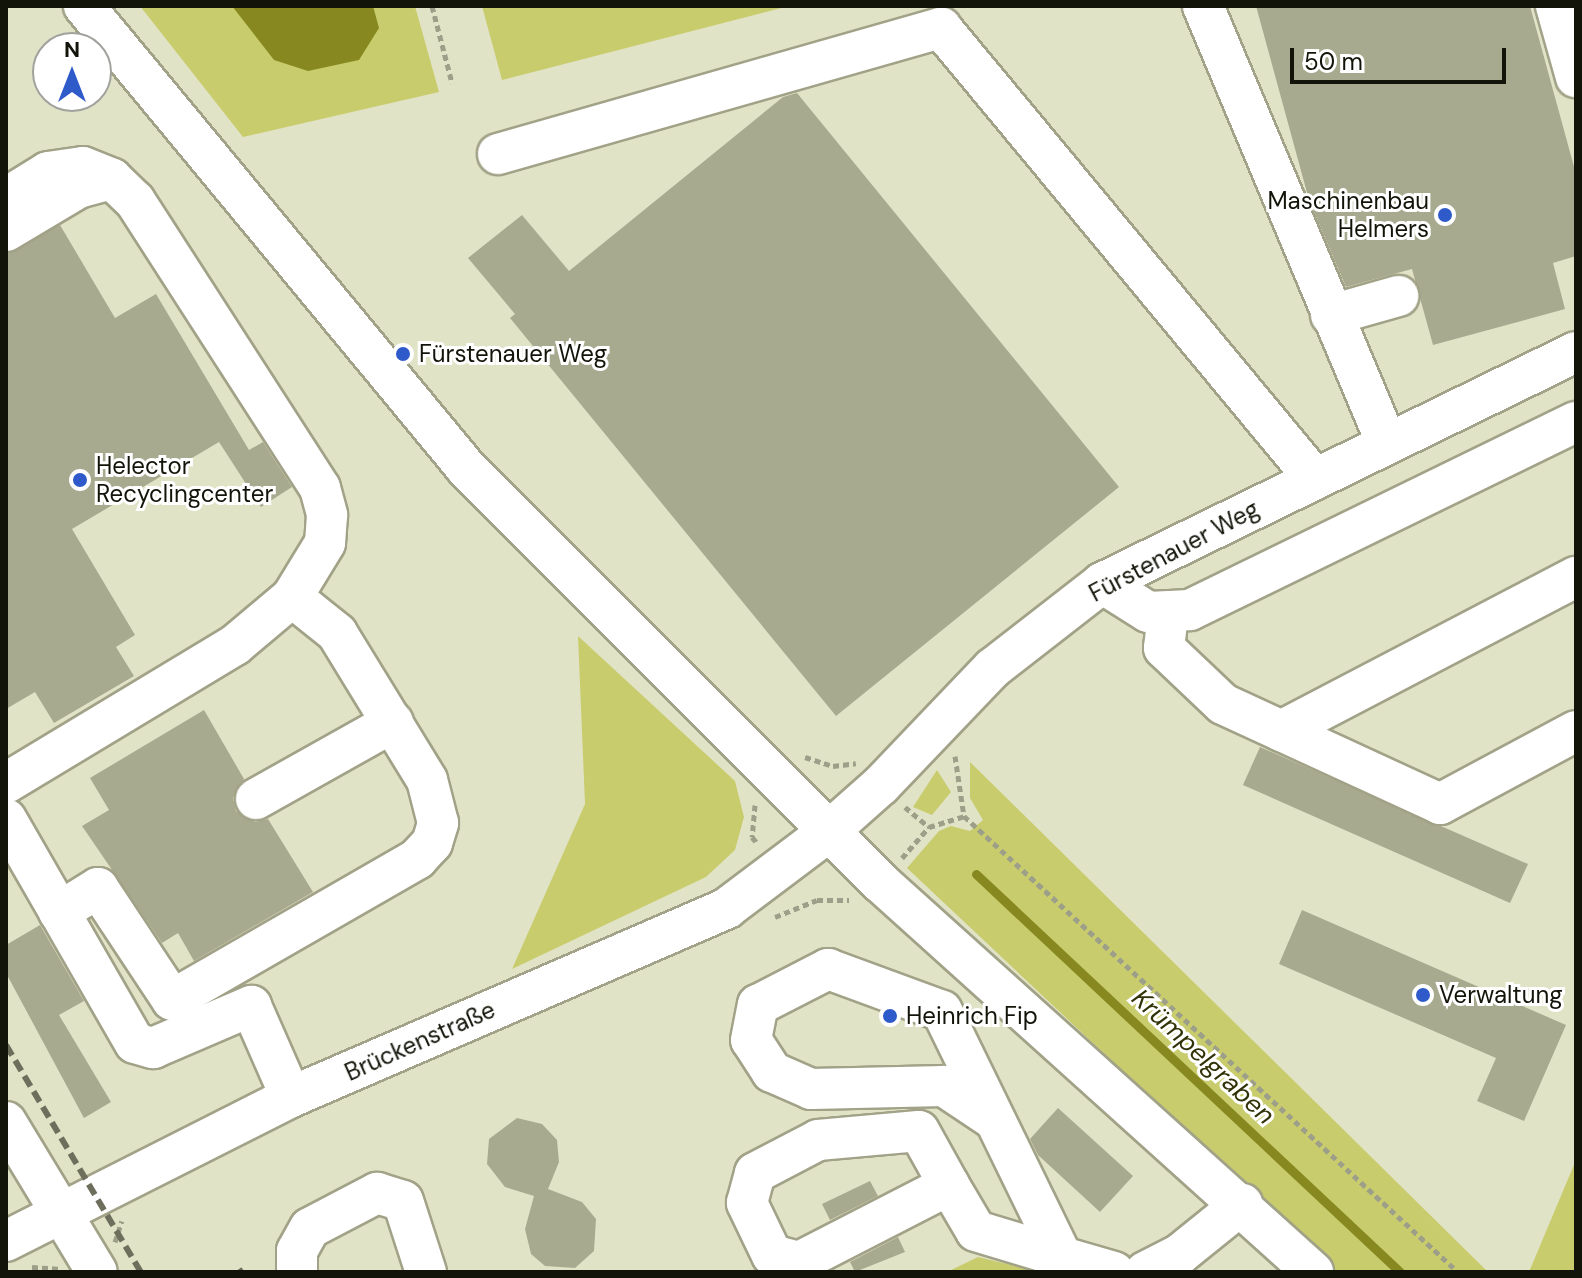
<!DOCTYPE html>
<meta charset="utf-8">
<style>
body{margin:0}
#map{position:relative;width:1582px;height:1278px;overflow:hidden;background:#e1e3c6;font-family:"DM Sans",sans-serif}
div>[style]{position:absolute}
.green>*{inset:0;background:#c9cc6d}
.water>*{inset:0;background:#878920}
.stream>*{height:9px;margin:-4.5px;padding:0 4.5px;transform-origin:4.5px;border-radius:4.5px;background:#878920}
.building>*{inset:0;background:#a8aa8f}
.path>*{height:5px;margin-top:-2.5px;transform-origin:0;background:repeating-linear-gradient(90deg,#9d9f88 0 6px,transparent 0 10px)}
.roads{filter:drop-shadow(2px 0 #a1a287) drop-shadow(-2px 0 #a1a287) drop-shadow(0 2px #a1a287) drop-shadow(0 -2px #a1a287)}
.minor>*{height:40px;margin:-20px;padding:0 20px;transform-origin:20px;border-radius:20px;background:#fff}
.rail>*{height:6px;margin-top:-3px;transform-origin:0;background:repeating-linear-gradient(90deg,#6d6e5b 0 12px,transparent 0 18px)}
.dots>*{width:22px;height:22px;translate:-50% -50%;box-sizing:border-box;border:4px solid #fff;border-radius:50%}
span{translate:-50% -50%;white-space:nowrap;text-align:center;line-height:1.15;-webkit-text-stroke:6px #fff;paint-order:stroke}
.poi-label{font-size:24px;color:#131409}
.right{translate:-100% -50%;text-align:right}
.left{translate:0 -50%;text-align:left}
.street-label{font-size:24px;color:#131409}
.water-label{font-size:26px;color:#313207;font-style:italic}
.frame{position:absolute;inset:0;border:8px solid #131409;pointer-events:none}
.north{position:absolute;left:32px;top:32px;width:80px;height:80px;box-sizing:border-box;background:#fff;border:2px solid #a1a19d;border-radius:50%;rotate:0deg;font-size:22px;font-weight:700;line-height:32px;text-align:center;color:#131409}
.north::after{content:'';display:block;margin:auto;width:28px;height:36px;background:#2f5aca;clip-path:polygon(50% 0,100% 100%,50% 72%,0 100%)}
.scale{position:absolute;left:1290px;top:48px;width:216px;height:36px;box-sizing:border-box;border:4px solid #131409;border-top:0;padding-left:10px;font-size:24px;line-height:28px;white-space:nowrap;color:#131409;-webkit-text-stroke:6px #fff;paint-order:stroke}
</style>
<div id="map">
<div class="green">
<div style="clip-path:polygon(140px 6px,415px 6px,439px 92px,243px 137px)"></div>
<div style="clip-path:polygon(482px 6px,789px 6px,502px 80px)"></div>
<div style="clip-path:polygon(578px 636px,735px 781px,744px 817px,735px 850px,706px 877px,512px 969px,585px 804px)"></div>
<div style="clip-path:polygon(970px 762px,1488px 1272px,1336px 1272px,907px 868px,939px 831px,951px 826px,970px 831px,983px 820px,970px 798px)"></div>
<div style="clip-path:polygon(937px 770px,951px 792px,932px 815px,913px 807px)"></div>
<div style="clip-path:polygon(1576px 1160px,1576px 1272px,1529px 1272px)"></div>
<div style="clip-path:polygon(978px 1257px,1011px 1265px,1037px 1272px,947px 1272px)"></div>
</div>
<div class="water">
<div style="clip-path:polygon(232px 6px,373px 6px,379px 28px,359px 60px,308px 71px,274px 60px)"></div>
</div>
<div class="stream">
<div style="left:976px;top:874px;width:582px;rotate:43.19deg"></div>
</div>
<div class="building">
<div style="clip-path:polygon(1256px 6px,1530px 6px,1576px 174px,1576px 256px,1553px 263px,1565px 309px,1433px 345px,1412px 269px,1346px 287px,1309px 200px)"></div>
<div style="clip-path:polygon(797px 93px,1119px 487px,836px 716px,510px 318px,515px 314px,468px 258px,522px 215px,569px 271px,783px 97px)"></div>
<div style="clip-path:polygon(60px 225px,115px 318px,156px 294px,249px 450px,263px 442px,292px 487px,261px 507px,219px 442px,72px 529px,135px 635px,116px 647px,134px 676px,54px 723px,35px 692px,6px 709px,6px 254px)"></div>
<div style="clip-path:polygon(204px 710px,244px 779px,233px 798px,236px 811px,255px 822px,268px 819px,313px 892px,194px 961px,178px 933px,162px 943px,82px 826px,109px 810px,90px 778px)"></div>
<div style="clip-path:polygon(1260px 747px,1528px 864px,1510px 903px,1243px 785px)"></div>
<div style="clip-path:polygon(1302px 910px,1566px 1025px,1524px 1121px,1477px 1101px,1496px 1058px,1279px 964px)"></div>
<div style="clip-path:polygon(40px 925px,84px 1001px,59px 1015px,111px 1102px,84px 1118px,6px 973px,6px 945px)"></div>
<div style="clip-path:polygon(1058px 1108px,1133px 1176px,1100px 1212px,1038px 1155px,1030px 1139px)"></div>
<div style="clip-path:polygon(517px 1118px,542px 1124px,557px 1140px,559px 1162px,548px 1189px,582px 1202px,596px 1219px,594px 1251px,575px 1268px,545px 1266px,531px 1254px,525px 1229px,534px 1196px,505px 1187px,487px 1164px,489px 1139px)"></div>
<div style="clip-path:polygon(870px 1181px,878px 1196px,830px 1220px,822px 1204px)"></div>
<div style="clip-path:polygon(898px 1237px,905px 1252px,855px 1272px,850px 1262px)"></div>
</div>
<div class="path">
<div style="left:432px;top:6px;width:80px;rotate:75.4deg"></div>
<div style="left:955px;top:756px;width:61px;rotate:81.5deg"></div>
<div style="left:805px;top:757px;width:29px;rotate:18deg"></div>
<div style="left:833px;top:766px;width:23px;rotate:-7deg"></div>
<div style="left:755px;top:805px;width:32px;rotate:95deg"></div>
<div style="left:752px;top:837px;width:9px;rotate:49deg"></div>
<div style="left:905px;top:807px;width:31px;rotate:40deg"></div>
<div style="left:902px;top:858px;width:41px;rotate:-48.9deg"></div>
<div style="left:929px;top:827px;width:37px;rotate:-17deg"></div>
<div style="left:964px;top:816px;width:672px;rotate:42.71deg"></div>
<div style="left:775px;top:917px;width:45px;rotate:-22deg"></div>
<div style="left:817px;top:900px;width:32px"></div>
<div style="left:115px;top:1242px;width:22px;rotate:-72deg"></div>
<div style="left:32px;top:1267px;width:26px;rotate:4deg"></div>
</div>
<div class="roads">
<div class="minor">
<div style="left:84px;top:6px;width:601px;rotate:50.4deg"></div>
<div style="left:467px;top:469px;width:584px;rotate:45deg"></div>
<div style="left:880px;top:882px;width:583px;rotate:42.01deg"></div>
<div style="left:1203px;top:6px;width:475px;rotate:67.2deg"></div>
<div style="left:1556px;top:6px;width:74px;rotate:74.3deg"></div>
<div style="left:498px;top:154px;width:461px;rotate:-15.9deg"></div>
<div style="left:941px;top:28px;width:586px;rotate:50.33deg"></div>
<div style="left:6px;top:198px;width:49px;rotate:-31.8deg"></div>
<div style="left:48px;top:172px;width:35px;rotate:-8deg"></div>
<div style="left:83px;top:167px;width:31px;rotate:22deg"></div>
<div style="left:112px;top:179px;width:32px;rotate:44deg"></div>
<div style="left:135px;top:201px;width:341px;rotate:57.2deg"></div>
<div style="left:320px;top:488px;width:28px;rotate:75deg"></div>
<div style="left:327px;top:515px;width:28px;rotate:94deg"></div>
<div style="left:325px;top:543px;width:63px;rotate:121.4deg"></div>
<div style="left:292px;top:597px;width:75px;rotate:139.9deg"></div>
<div style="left:235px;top:645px;width:267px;rotate:148.9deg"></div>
<div style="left:6px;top:231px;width:84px;rotate:-30.8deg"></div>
<div style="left:78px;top:188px;width:35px;rotate:-15deg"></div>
<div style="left:1331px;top:315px;width:70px;rotate:-15.8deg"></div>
<div style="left:1102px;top:583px;width:54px;rotate:32.2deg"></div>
<div style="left:1148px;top:612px;width:42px;rotate:-2.7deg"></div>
<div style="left:1190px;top:610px;width:429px;rotate:-26deg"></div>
<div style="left:1168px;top:615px;width:33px;rotate:97deg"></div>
<div style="left:1164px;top:648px;width:81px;rotate:43.5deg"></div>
<div style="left:1223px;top:704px;width:239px;rotate:24.7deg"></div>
<div style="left:1440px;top:804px;width:154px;rotate:-28.2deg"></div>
<div style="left:1281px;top:731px;width:333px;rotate:-27.6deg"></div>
<div style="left:256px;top:799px;width:157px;rotate:-29.3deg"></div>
<div style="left:6px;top:819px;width:258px;rotate:60.1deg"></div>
<div style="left:135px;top:1043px;width:19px;rotate:16deg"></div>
<div style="left:153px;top:1048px;width:107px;rotate:-23.2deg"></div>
<div style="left:251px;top:1006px;width:99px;rotate:66.3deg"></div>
<div style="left:59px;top:912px;width:46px;rotate:-31.6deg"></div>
<div style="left:98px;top:888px;width:134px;rotate:56.5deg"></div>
<div style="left:172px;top:1000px;width:283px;rotate:-29.9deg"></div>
<div style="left:417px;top:859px;width:22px;rotate:-47deg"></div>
<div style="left:432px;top:843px;width:21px;rotate:-73deg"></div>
<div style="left:438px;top:823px;width:44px;rotate:-104.3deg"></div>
<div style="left:427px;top:780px;width:172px;rotate:-121.5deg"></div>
<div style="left:337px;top:633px;width:58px;rotate:-141.3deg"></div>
<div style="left:992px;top:1118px;width:58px;rotate:-146.3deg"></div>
<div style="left:944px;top:1086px;width:133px;rotate:178.7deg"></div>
<div style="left:811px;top:1089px;width:43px;rotate:-156.4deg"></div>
<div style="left:772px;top:1072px;width:38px;rotate:-123deg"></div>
<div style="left:751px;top:1040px;width:36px;rotate:-79deg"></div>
<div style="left:758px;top:1005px;width:79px;rotate:-27.2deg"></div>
<div style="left:828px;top:969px;width:121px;rotate:20.2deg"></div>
<div style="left:942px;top:1011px;width:274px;rotate:64deg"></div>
<div style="left:1062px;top:1257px;width:54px;rotate:16.1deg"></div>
<div style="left:6px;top:1122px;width:175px;rotate:58.8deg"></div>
<div style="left:949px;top:1185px;width:169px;rotate:152.8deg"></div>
<div style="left:799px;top:1262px;width:28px;rotate:-165deg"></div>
<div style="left:772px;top:1255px;width:58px;rotate:-115.7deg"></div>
<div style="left:747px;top:1203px;width:31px;rotate:-75deg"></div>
<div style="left:755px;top:1173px;width:71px;rotate:-27.6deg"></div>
<div style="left:818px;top:1140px;width:101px;rotate:-5.1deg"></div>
<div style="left:919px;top:1131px;width:62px;rotate:60.9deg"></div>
<div style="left:949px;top:1185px;width:53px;rotate:59.6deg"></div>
<div style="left:976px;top:1231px;width:90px;rotate:16.8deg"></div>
<div style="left:6px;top:1241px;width:319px;rotate:-26.8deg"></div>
<div style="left:291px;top:1097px;width:475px;rotate:-23.4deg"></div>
<div style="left:727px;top:908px;width:126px;rotate:-37deg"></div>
<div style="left:828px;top:832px;width:71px;rotate:-41.6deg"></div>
<div style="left:881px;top:785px;width:162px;rotate:-46.3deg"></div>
<div style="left:993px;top:668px;width:138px;rotate:-37.9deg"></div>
<div style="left:1102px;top:583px;width:527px;rotate:-25.98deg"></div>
<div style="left:297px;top:1272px;width:21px;rotate:-90deg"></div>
<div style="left:297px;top:1251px;width:26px;rotate:-61deg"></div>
<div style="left:310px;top:1228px;width:76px;rotate:-27.6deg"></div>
<div style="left:377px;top:1193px;width:27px;rotate:17deg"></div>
<div style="left:403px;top:1201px;width:75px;rotate:72.1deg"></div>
<div style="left:1145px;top:1272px;width:39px;rotate:-27deg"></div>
<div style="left:1180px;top:1254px;width:80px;rotate:-38.9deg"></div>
</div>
</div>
<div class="rail">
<div style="left:6px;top:1045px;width:264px;rotate:59.3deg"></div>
<div style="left:239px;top:1269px;width:4px;rotate:56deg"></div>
</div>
<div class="dots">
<div style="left:1445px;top:215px;background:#2f5aca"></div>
<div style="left:403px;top:354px;background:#2f5aca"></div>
<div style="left:80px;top:480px;background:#2f5aca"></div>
<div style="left:1423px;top:995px;background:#2f5aca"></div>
<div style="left:890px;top:1016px;background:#2f5aca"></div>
</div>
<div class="poi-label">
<span class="right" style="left:1429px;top:215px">Maschinenbau<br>Helmers</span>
<span class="left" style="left:419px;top:354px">Fürstenauer Weg</span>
<span class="left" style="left:96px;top:480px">Helector<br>Recyclingcenter</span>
<span class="left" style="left:1439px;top:995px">Verwaltung</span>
<span class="left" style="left:906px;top:1016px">Heinrich Fip</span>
</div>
<div class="street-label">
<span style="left:1174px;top:551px;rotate:-28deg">Fürstenauer Weg</span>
<span style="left:420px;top:1041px;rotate:-24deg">Brückenstraße</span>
</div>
<div class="water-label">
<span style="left:1203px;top:1057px;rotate:43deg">Krümpelgraben</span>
</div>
<div class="frame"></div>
<div class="north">N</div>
<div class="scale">50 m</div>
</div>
